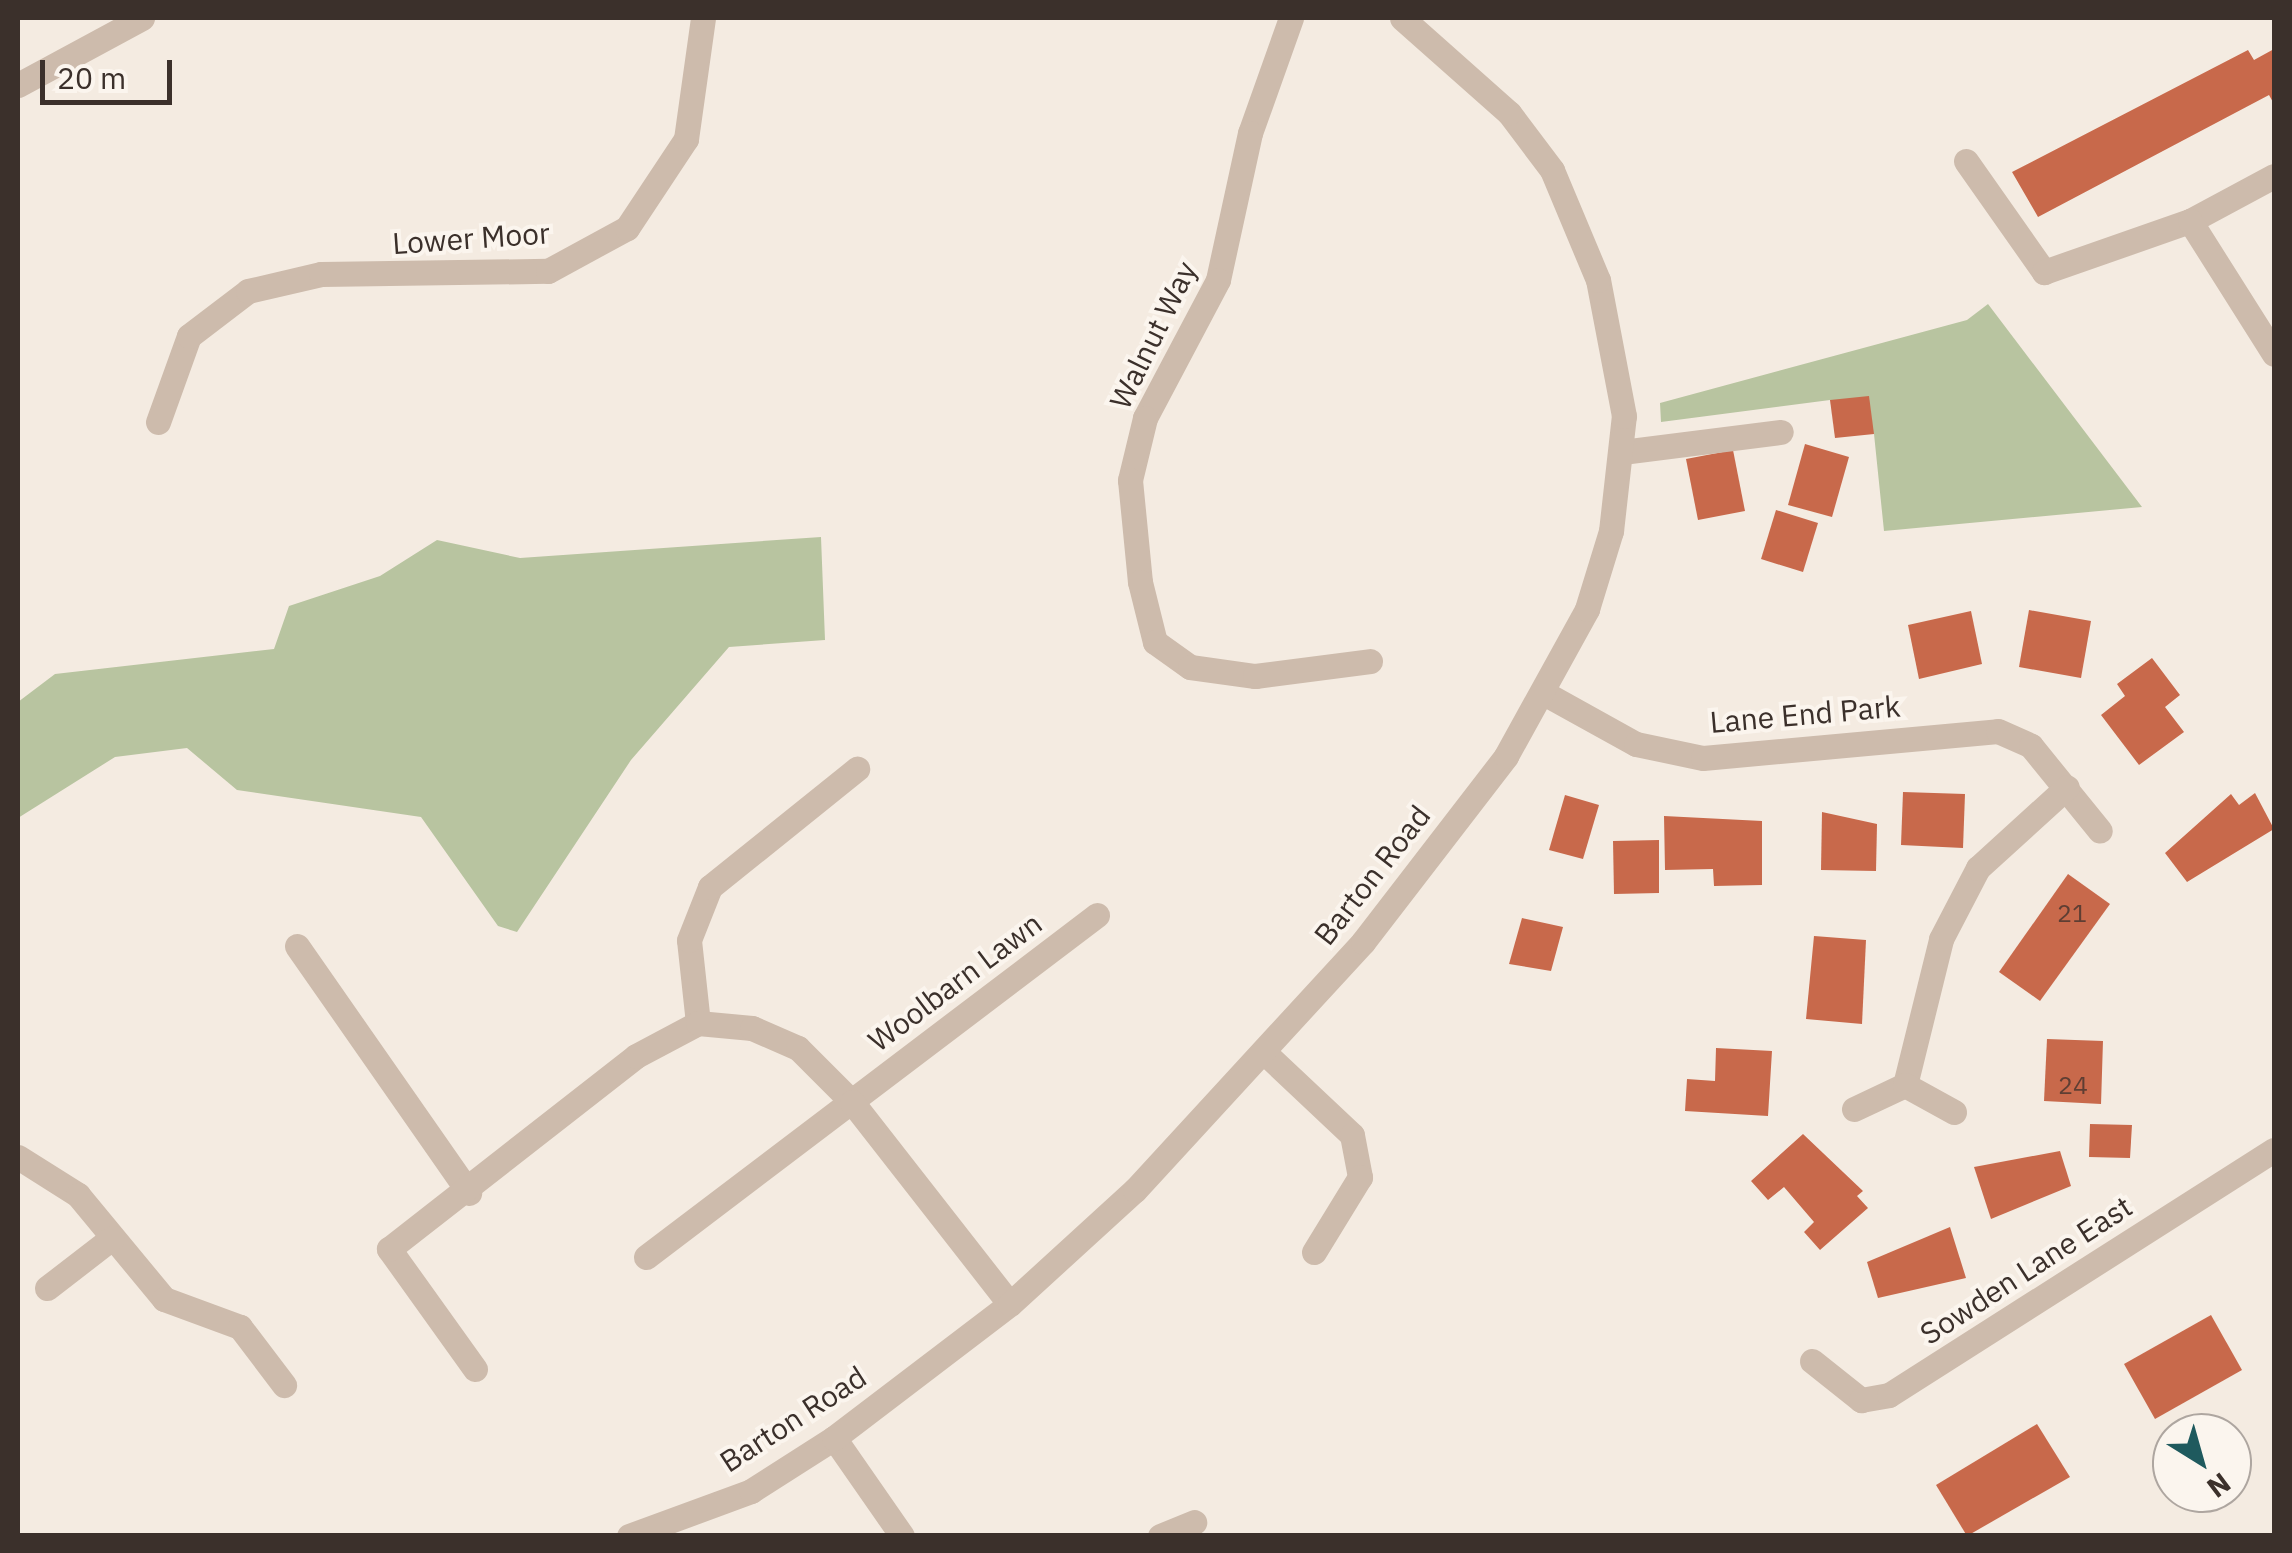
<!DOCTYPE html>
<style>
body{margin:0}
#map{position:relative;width:2292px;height:1553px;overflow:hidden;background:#f4ebe1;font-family:"IBM Plex Sans",sans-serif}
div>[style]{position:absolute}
.green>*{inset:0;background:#b8c4a0}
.building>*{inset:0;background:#c8694b}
.minor>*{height:25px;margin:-12.5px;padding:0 12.5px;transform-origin:12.5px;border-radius:12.5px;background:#cdbbac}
span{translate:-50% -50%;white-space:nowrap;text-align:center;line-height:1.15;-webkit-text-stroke:8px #fbf5ee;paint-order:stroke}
.number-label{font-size:25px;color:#5e3e33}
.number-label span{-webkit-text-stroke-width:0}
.street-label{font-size:30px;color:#3b302b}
.frame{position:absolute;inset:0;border:20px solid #3b302b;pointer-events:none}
.north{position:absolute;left:2152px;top:1413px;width:100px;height:100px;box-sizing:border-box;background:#fbf5ee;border:2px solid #aea6a0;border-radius:50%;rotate:143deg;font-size:28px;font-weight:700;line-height:40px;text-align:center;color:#3b302b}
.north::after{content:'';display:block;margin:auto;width:35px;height:45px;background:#1f5a5e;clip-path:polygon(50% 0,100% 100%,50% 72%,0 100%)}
.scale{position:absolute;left:40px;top:60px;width:132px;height:45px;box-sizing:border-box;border:5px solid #3b302b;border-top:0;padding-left:12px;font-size:30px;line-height:35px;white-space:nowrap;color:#3b302b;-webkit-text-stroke:8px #fbf5ee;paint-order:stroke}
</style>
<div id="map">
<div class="green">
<div style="clip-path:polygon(1988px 304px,2142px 507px,1884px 531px,1874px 434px,1830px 400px,1661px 422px,1660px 403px,1967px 320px)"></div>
<div style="clip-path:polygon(821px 537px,825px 640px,729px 647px,631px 760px,517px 932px,498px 926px,421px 817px,237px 790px,187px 748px,115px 757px,18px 818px,18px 702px,55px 674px,274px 649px,289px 606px,380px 576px,437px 540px,520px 558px)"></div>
</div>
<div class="building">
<div style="clip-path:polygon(2274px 49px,2274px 104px,2269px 95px,2038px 217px,2012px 172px,2248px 50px,2254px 60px)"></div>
<div style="clip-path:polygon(1869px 396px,1874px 434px,1835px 438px,1830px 400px)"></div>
<div style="clip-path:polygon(1805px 444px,1849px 457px,1832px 517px,1788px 505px)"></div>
<div style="clip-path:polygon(1733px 450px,1745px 511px,1698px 520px,1686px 459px)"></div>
<div style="clip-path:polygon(1776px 510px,1818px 523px,1803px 572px,1761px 559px)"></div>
<div style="clip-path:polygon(2029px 610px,2091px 621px,2081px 678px,2019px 667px)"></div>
<div style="clip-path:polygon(1971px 611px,1982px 664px,1919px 679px,1908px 625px)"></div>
<div style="clip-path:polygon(2152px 658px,2180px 695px,2165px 707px,2184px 732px,2139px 765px,2101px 715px,2125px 696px,2117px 684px)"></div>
<div style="clip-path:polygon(1903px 792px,1965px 794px,1963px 848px,1901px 845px)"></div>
<div style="clip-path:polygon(2255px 793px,2274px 829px,2187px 882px,2165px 853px,2231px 794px,2239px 805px)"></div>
<div style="clip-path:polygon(1565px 795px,1599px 805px,1583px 859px,1549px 850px)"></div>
<div style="clip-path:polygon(1822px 812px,1877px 824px,1876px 871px,1821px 870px)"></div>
<div style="clip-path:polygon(1664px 816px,1762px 821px,1762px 885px,1714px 886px,1713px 869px,1665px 870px)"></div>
<div style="clip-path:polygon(1659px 840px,1659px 893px,1614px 894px,1613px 841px)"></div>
<div style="clip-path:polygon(2068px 874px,2110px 904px,2040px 1001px,1999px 972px)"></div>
<div style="clip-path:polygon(1522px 918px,1563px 927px,1551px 971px,1509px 964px)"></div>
<div style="clip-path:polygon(1814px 936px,1866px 940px,1862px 1024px,1806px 1019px)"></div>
<div style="clip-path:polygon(2047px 1039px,2103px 1041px,2101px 1104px,2044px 1101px)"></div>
<div style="clip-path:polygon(1716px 1048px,1772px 1051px,1768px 1116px,1685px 1111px,1687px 1079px,1715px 1081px)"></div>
<div style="clip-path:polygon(2090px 1124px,2132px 1125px,2130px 1158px,2089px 1157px)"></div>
<div style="clip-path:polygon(1803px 1134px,1863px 1191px,1857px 1196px,1868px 1208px,1820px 1250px,1804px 1232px,1814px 1222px,1784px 1187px,1768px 1200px,1751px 1181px)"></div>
<div style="clip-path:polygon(2060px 1151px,2071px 1186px,1991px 1219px,1974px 1167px)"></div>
<div style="clip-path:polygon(1950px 1227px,1966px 1278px,1878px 1298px,1867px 1262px)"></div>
<div style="clip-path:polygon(2211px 1315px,2242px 1370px,2155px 1419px,2124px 1364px)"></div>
<div style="clip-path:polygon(2037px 1424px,2070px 1477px,1967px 1536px,1936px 1485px)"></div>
</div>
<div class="minor">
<div style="left:1291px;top:18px;width:122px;rotate:109.6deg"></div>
<div style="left:1250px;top:133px;width:150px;rotate:102.3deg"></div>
<div style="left:1218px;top:280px;width:156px;rotate:117.9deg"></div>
<div style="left:1145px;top:418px;width:64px;rotate:103.6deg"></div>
<div style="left:1130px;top:480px;width:102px;rotate:84.4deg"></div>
<div style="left:1140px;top:582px;width:62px;rotate:76deg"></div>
<div style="left:1155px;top:642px;width:43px;rotate:35.5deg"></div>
<div style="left:1190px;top:667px;width:66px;rotate:7.9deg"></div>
<div style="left:1255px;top:676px;width:116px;rotate:-7.4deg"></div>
<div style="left:18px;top:85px;width:141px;rotate:-28.4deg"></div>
<div style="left:1966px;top:161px;width:136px;rotate:54.9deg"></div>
<div style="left:2044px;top:272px;width:155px;rotate:-19.3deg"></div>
<div style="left:2190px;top:221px;width:95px;rotate:-28.2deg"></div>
<div style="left:2190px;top:221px;width:157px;rotate:57.7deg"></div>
<div style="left:158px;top:422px;width:91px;rotate:-70.2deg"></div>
<div style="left:189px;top:336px;width:74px;rotate:-37.3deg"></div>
<div style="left:248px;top:291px;width:75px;rotate:-13.1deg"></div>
<div style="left:321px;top:274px;width:227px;rotate:-0.8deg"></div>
<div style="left:548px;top:271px;width:90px;rotate:-28.6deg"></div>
<div style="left:627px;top:228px;width:107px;rotate:-56.5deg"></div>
<div style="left:686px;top:139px;width:122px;rotate:-82deg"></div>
<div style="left:1622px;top:452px;width:160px;rotate:-7.2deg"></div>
<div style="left:1542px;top:692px;width:107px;rotate:29deg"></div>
<div style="left:1636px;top:744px;width:68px;rotate:11.8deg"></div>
<div style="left:1703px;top:758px;width:296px;rotate:-5.2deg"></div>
<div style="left:1998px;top:731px;width:36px;rotate:24deg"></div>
<div style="left:2031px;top:746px;width:109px;rotate:50.9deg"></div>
<div style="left:297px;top:946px;width:301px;rotate:55.1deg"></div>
<div style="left:698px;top:1023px;width:83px;rotate:-96.2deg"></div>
<div style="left:689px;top:940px;width:57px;rotate:-68.4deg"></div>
<div style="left:710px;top:887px;width:189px;rotate:-38.8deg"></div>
<div style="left:1266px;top:1054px;width:118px;rotate:43.3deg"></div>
<div style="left:1352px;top:1135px;width:43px;rotate:79.2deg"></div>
<div style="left:1360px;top:1177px;width:88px;rotate:121.5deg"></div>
<div style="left:1905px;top:1085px;width:150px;rotate:-76.1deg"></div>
<div style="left:1941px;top:939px;width:80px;rotate:-62.5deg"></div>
<div style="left:1978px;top:868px;width:120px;rotate:-42.3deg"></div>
<div style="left:1854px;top:1109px;width:56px;rotate:-25.2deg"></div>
<div style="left:1905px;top:1085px;width:56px;rotate:28.9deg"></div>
<div style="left:18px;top:1157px;width:71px;rotate:32.3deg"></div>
<div style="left:78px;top:1195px;width:135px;rotate:50.4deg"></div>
<div style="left:164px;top:1299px;width:81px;rotate:20.2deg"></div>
<div style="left:240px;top:1327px;width:73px;rotate:52.8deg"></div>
<div style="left:646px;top:1257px;width:566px;rotate:-37.17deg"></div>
<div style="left:47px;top:1288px;width:82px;rotate:-37.6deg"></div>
<div style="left:1812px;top:1361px;width:63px;rotate:38.5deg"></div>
<div style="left:1861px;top:1400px;width:28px;rotate:-10deg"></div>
<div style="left:1889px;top:1395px;width:456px;rotate:-32.5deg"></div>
<div style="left:475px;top:1369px;width:148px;rotate:-125.6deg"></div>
<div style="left:389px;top:1249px;width:313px;rotate:-38deg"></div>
<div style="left:636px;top:1056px;width:70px;rotate:-28deg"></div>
<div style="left:698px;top:1023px;width:54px;rotate:5.3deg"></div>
<div style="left:752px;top:1028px;width:50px;rotate:23.5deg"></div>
<div style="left:798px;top:1048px;width:76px;rotate:45deg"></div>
<div style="left:852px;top:1102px;width:256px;rotate:52deg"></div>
<div style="left:834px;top:1438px;width:119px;rotate:55.2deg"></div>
<div style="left:629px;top:1536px;width:130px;rotate:-20.2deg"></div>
<div style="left:751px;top:1491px;width:98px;rotate:-32.6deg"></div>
<div style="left:834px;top:1438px;width:221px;rotate:-37.3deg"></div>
<div style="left:1010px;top:1304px;width:169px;rotate:-42.4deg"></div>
<div style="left:1135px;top:1190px;width:337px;rotate:-47.4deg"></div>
<div style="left:1363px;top:942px;width:235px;rotate:-52.4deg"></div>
<div style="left:1506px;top:756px;width:168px;rotate:-61.1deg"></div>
<div style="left:1587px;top:609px;width:82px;rotate:-72.9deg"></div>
<div style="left:1611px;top:531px;width:116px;rotate:-83.6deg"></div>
<div style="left:1624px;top:416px;width:138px;rotate:-100.8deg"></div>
<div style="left:1598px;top:280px;width:119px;rotate:-112.7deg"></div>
<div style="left:1552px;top:170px;width:71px;rotate:-127deg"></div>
<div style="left:1509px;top:113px;width:143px;rotate:-138.4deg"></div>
<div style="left:1160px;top:1536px;width:37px;rotate:-22deg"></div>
</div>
<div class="number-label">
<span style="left:2072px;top:913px">21</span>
<span style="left:2073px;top:1085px">24</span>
</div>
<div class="street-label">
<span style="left:471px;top:238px;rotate:-4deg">Lower Moor</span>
<span style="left:1153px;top:335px;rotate:-64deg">Walnut Way</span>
<span style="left:1805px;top:714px;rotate:-5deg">Lane End Park</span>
<span style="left:1372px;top:875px;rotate:-52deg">Barton Road</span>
<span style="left:955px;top:982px;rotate:-37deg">Woolbarn Lawn</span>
<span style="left:2026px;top:1270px;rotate:-33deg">Sowden Lane East</span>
<span style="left:793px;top:1419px;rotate:-33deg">Barton Road</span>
</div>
<div class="frame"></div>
<div class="north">N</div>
<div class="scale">20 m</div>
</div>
